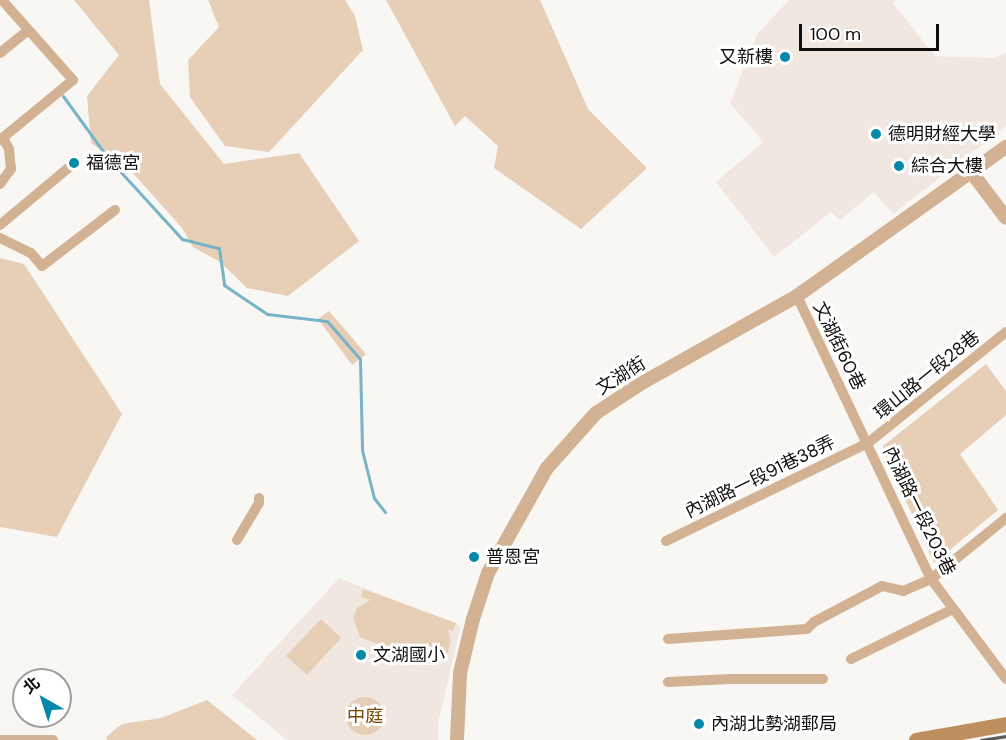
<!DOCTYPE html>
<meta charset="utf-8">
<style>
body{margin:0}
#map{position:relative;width:1006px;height:740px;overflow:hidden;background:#f9f7f4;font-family:"DM Sans","Noto Sans TC",sans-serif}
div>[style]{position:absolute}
.built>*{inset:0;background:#f0e8e0}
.green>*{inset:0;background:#e7ceb6}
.round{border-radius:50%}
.stream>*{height:3px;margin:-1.5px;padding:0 1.5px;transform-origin:1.5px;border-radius:1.5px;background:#78b3c8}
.minor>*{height:10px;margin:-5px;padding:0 5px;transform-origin:5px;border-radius:5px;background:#d2b292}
.tertiary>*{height:14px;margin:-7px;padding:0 7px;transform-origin:7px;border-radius:7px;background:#d2b292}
.secondary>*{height:15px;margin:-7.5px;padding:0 7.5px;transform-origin:7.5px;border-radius:7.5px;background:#be8f5e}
.rail>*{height:3px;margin:-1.5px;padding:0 1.5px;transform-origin:1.5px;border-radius:1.5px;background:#5a5958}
.dots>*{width:16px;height:16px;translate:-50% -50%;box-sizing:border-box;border:3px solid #fff;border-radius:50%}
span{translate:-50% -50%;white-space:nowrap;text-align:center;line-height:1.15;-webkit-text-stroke:6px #fff;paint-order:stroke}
.poi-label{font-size:18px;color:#100f0e}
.right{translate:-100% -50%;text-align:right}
.left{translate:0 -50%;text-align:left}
.street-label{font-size:18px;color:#100f0e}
.park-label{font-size:18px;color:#774701}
.north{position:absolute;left:12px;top:668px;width:60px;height:60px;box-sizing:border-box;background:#fff;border:2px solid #9f9f9f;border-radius:50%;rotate:321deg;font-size:16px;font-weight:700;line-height:24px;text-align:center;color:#100f0e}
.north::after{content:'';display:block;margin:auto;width:21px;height:27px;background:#0089a9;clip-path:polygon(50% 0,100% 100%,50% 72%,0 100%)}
.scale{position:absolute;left:799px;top:24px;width:140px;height:27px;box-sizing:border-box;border:3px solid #100f0e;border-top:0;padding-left:8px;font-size:18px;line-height:21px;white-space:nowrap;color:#100f0e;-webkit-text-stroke:4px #fff;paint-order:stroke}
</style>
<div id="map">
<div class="built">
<div style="clip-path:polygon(789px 0,896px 0,893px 3px,935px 56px,995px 58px,1006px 52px,1006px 126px,893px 214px,874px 192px,840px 220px,831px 212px,774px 257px,716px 182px,763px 142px,730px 103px,758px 33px)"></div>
<div style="clip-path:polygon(339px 578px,461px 626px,438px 723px,438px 740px,287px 740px,232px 695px)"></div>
</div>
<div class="green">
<div style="clip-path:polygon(74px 0,149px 0,160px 84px,224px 164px,299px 153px,359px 241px,288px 296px,247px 288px,220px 262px,193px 247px,182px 228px,132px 172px,91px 143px,87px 96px,119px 55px)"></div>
<div style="clip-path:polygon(208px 0,345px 0,355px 16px,363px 50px,269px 152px,225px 146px,190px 97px,188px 60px,219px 27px)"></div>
<div style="clip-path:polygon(386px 0,540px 0,588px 109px,647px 168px,581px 229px,494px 168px,498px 146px,465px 116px,455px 126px)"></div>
<div style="clip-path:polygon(0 258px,24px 264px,122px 414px,57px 537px,0 527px)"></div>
<div style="clip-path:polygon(329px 311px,366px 354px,352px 365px,318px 319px)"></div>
<div style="clip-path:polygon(986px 364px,1006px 391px,1006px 415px,960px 454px,998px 510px,934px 563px,885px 455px,883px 446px)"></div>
<div style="clip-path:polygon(363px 589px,456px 623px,453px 631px,448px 629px,451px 641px,448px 652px,439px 661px,427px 664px,360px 637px,353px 618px,357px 608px,370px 600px,361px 597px)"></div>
<div style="clip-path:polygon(321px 619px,341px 638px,307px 675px,286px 656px)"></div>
<div class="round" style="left:346px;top:697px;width:38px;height:38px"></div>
<div style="clip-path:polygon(207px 700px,257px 740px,107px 740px,106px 737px,122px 724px,161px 718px)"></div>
</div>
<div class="stream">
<div style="left:63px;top:96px;width:77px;rotate:54deg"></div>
<div style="left:108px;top:158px;width:110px;rotate:47.6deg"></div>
<div style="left:182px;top:239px;width:38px;rotate:14deg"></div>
<div style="left:219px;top:248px;width:37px;rotate:82deg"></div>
<div style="left:224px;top:285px;width:52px;rotate:34deg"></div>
<div style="left:267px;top:314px;width:60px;rotate:6.7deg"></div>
<div style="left:327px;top:321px;width:50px;rotate:49deg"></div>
<div style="left:360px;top:359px;width:91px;rotate:88.7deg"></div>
<div style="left:362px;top:450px;width:49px;rotate:76deg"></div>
<div style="left:374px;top:498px;width:18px;rotate:52deg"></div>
</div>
<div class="minor">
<div style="left:0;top:53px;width:36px;rotate:-39deg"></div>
<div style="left:0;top:140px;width:94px;rotate:-39.4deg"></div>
<div style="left:73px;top:80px;width:107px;rotate:-131.6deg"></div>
<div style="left:0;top:184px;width:19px;rotate:-54deg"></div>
<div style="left:11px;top:169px;width:20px;rotate:-96deg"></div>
<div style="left:9px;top:149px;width:13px;rotate:-119deg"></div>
<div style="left:0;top:225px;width:95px;rotate:-39.9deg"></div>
<div style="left:0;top:238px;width:34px;rotate:26deg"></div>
<div style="left:31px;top:253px;width:17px;rotate:50deg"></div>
<div style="left:42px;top:266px;width:92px;rotate:-37.5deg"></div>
<div style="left:797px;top:296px;width:313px;rotate:64.7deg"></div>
<div style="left:931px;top:579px;width:125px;rotate:53.1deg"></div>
<div style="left:237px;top:540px;width:43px;rotate:-59.3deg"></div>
<div style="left:259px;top:503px;width:5px;rotate:-90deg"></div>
<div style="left:666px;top:541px;width:225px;rotate:-25.9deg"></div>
<div style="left:868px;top:443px;width:177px;rotate:-38.8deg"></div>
<div style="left:668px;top:639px;width:139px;rotate:-4.1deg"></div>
<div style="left:807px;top:629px;width:10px;rotate:-45deg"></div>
<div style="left:814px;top:622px;width:77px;rotate:-27.9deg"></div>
<div style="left:882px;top:586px;width:22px;rotate:13deg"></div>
<div style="left:903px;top:591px;width:30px;rotate:-23deg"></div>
<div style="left:931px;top:579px;width:97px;rotate:-39.1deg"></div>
<div style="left:851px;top:659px;width:114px;rotate:-26.1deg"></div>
<div style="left:668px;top:682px;width:63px;rotate:-2.7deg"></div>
<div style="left:731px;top:679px;width:92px"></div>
<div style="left:0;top:740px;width:53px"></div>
</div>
<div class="tertiary">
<div style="left:972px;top:173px;width:56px;rotate:52.9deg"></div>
<div style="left:457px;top:740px;width:67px;rotate:-87.4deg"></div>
<div style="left:460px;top:673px;width:56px;rotate:-76.5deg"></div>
<div style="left:473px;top:619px;width:48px;rotate:-71.9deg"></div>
<div style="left:488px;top:573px;width:120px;rotate:-60.7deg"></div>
<div style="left:547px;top:468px;width:74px;rotate:-48.3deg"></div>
<div style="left:596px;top:413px;width:55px;rotate:-33.1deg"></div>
<div style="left:642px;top:383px;width:178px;rotate:-29.3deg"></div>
<div style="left:797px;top:296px;width:257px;rotate:-35.5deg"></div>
</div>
<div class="secondary">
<div style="left:916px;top:740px;width:91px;rotate:-10.1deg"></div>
</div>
<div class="rail">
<div style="left:981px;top:740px;width:25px;rotate:-9deg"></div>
</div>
<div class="dots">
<div style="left:785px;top:57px;background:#0089a9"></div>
<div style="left:876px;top:134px;background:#0089a9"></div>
<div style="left:74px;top:163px;background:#0089a9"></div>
<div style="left:899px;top:166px;background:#0089a9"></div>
<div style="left:474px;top:557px;background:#0089a9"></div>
<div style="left:361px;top:655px;background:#0089a9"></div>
<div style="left:699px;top:724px;background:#0089a9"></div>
</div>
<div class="poi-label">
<span class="right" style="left:773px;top:57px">又新樓</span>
<span class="left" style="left:888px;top:134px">德明財經大學</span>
<span class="left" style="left:86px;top:163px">福德宮</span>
<span class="left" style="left:911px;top:166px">綜合大樓</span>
<span class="left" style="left:486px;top:557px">普恩宮</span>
<span class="left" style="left:373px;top:655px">文湖國小</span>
<span class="left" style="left:711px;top:724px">內湖北勢湖郵局</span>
</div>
<div class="street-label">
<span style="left:839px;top:346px;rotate:64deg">文湖街60巷</span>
<span style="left:927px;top:375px;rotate:-39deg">環山路一段28巷</span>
<span style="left:621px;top:376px;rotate:-32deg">文湖街</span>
<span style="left:760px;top:477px;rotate:-26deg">內湖路一段91巷38弄</span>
<span style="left:919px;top:511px;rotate:64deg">內湖路一段203巷</span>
</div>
<div class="park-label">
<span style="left:365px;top:716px">中庭</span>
</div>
<div class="north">北</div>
<div class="scale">100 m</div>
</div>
